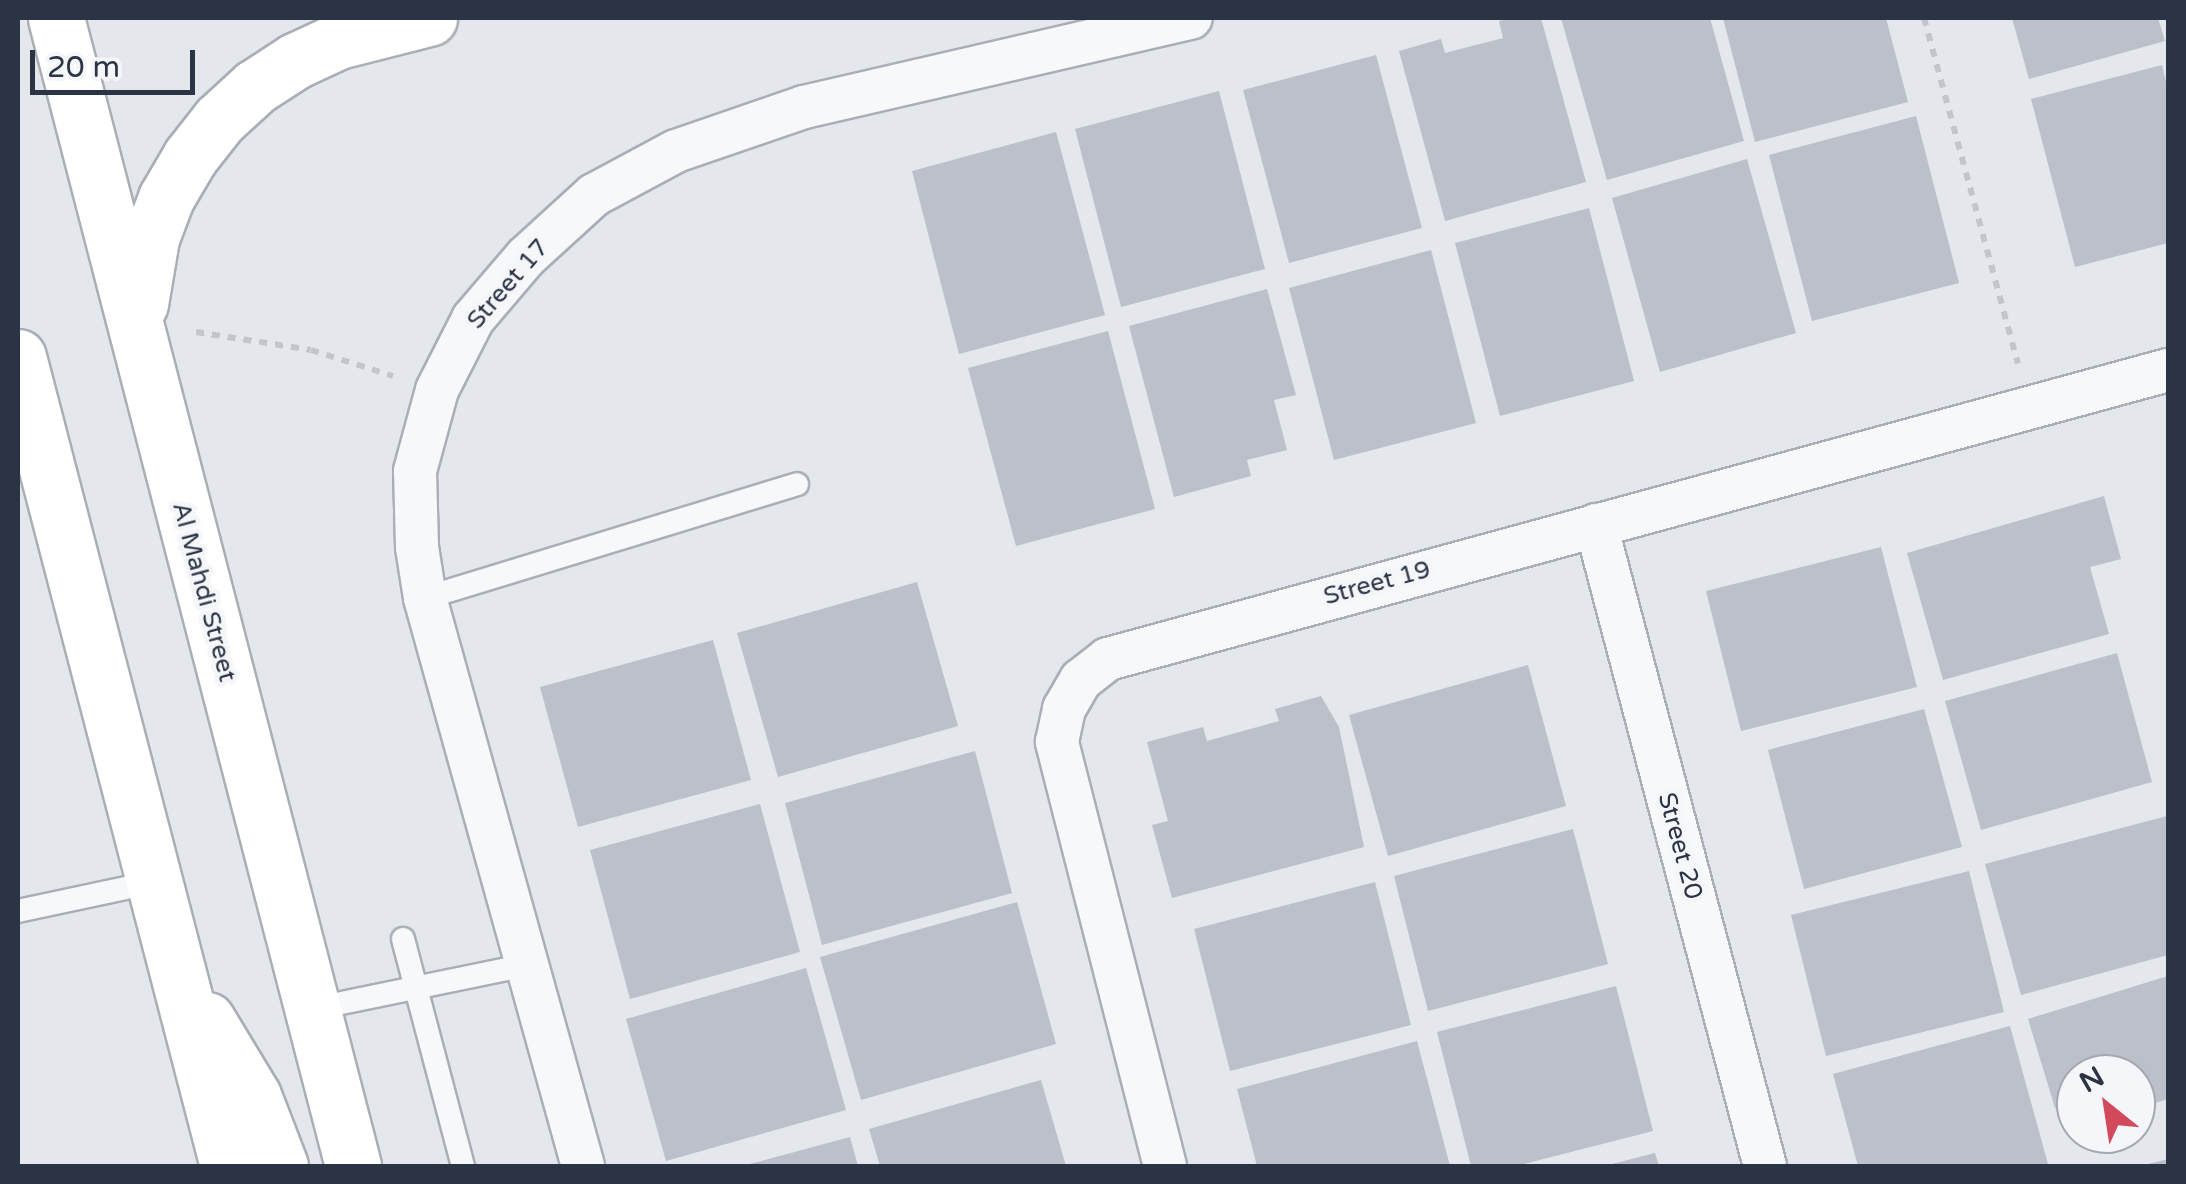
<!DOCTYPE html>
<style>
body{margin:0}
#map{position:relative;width:2186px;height:1184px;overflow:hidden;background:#e4e7ec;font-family:"Varela Round",sans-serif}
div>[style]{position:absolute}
.building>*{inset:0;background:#bbc0ca}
.path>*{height:6px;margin-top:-3px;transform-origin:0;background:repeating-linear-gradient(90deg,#c2c5cb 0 8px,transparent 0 16px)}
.roads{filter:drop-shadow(2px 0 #a9aeb7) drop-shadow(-2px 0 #a9aeb7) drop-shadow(0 2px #a9aeb7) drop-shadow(0 -2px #a9aeb7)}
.lane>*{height:22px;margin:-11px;padding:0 11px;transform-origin:11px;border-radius:11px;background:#f7f8fa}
.street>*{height:42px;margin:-21px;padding:0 21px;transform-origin:21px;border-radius:21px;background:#f7f8fa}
.secondary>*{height:55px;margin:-27.5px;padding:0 27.5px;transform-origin:27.5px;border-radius:27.5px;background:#fff}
span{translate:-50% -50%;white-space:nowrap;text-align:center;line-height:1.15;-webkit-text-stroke:10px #f4f6f9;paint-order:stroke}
.street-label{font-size:25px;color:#2b3445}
.frame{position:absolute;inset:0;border:20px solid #2b3445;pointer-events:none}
.north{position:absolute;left:2056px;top:1054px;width:100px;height:100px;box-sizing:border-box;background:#f4f6f9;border:2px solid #a4a8b1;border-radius:50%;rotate:330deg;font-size:28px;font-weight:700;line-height:40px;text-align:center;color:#2b3445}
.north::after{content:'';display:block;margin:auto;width:35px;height:45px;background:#d1495b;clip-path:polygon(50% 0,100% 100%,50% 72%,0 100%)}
.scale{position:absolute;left:30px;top:50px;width:165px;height:45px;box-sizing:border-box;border:5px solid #2b3445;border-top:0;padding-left:12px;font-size:30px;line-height:35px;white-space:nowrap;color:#2b3445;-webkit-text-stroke:8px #f4f6f9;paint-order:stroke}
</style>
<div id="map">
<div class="building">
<div style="clip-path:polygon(1513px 18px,1541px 18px,1586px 182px,1445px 221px,1399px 51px,1441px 39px,1445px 53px,1503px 38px,1499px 21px)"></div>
<div style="clip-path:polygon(1561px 18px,1710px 18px,1744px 141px,1607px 180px)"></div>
<div style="clip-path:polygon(1723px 18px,1886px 18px,1908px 102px,1755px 142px)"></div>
<div style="clip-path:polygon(2012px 18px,2158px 18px,2165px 41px,2029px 79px)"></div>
<div style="clip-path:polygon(1376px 55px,1422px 228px,1289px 263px,1243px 90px)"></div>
<div style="clip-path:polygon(2162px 65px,2168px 90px,2168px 243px,2075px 267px,2031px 99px)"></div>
<div style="clip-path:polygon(1219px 91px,1265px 269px,1121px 307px,1075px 129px)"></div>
<div style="clip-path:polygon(1916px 116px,1959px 283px,1812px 321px,1769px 155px)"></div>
<div style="clip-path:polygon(1056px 132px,1105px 315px,959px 354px,912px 171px)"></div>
<div style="clip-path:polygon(1747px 159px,1796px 333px,1660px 372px,1612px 198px)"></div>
<div style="clip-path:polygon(1589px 208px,1634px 381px,1500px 416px,1455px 243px)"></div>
<div style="clip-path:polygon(1431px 250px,1476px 423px,1334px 460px,1289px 288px)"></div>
<div style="clip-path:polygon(1267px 289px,1296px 395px,1274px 400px,1287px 450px,1247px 460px,1251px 476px,1174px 497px,1129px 326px)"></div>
<div style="clip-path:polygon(1108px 331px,1155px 509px,1016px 546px,968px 368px)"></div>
<div style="clip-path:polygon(2104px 496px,2121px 559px,2090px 567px,2109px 634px,1943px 680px,1907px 553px)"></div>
<div style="clip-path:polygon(1881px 547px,1917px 687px,1741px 731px,1706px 591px)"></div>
<div style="clip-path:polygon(917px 582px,958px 726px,778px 777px,737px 633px)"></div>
<div style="clip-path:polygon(713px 640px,751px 780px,578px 827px,540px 687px)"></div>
<div style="clip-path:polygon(2117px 653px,2152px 782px,1981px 830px,1945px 701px)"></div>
<div style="clip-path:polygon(1528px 665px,1566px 806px,1388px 856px,1349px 715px)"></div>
<div style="clip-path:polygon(1321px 696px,1339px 727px,1364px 847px,1172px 898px,1152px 825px,1168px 821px,1147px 742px,1203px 727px,1207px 741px,1279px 721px,1275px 709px)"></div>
<div style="clip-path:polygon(1924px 709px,1962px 847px,1804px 889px,1768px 750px)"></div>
<div style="clip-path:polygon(975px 751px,1012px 893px,822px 945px,785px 803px)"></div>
<div style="clip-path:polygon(760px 804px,800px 952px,630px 999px,590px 850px)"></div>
<div style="clip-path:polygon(2167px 816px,2168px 955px,2021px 995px,1985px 864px)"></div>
<div style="clip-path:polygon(1573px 829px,1608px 964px,1428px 1011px,1394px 876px)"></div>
<div style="clip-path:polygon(1969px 871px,2004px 1012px,1826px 1056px,1791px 915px)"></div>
<div style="clip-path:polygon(1375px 882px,1411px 1025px,1230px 1071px,1194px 929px)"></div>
<div style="clip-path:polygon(1017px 902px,1056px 1044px,861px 1100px,820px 957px)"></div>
<div style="clip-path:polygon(806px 968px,846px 1110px,666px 1161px,626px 1019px)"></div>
<div style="clip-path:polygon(2168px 976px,2168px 1099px,2136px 1109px,2136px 1074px,2076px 1074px,2076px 1101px,2055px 1108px,2028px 1019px)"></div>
<div style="clip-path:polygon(1616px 986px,1653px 1131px,1516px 1166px,1471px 1166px,1437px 1032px)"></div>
<div style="clip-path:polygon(2010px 1026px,2048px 1164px,1858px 1166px,1833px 1074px)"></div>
<div style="clip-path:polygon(1417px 1041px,1450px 1166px,1257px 1166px,1237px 1089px)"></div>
<div style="clip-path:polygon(1041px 1080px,1066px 1166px,880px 1166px,869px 1129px)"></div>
<div style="clip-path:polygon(850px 1137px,858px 1166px,747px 1166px,746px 1165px)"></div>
<div style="clip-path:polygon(1655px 1153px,1659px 1166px,1608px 1166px,1608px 1165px)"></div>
<div style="clip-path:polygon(2168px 1159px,2168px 1166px,2144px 1166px,2144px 1165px)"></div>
</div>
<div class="path">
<div style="left:1924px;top:18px;width:358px;rotate:74.8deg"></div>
<div style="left:196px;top:332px;width:116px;rotate:8.9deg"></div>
<div style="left:311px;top:350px;width:86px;rotate:17.6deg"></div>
</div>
<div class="roads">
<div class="lane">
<div style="left:425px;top:598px;width:389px;rotate:-17deg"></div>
<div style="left:18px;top:911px;width:140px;rotate:-12deg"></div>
<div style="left:403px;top:939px;width:235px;rotate:75.2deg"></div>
<div style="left:312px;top:1009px;width:218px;rotate:-11.6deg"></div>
</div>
<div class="street">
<div style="left:1596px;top:525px;width:663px;rotate:75.23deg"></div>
<div style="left:583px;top:1166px;width:590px;rotate:-105.54deg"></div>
<div style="left:425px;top:598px;width:52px;rotate:-98.9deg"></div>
<div style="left:417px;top:547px;width:76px;rotate:-91.5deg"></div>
<div style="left:415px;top:471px;width:84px;rotate:-74.8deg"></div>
<div style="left:437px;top:390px;width:80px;rotate:-63.1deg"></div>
<div style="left:473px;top:319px;width:82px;rotate:-49.5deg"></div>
<div style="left:526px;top:257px;width:92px;rotate:-42.4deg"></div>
<div style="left:594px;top:195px;width:93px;rotate:-28.2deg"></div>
<div style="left:676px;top:151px;width:135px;rotate:-19deg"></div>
<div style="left:804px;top:107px;width:397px;rotate:-13deg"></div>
<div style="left:1165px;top:1166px;width:438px;rotate:-104.3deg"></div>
<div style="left:1057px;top:742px;width:34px;rotate:-78deg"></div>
<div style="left:1064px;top:709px;width:34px;rotate:-60deg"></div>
<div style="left:1081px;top:680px;width:34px;rotate:-38deg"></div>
<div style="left:1108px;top:659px;width:1099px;rotate:-15.25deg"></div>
</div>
<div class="secondary">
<div style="left:56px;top:18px;width:1186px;rotate:75.49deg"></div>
<div style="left:140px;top:304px;width:67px;rotate:-80.5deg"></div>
<div style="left:151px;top:238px;width:43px;rotate:-69.4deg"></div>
<div style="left:166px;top:198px;width:48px;rotate:-59.7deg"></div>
<div style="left:190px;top:157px;width:47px;rotate:-51.9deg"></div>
<div style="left:219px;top:120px;width:49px;rotate:-42.5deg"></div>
<div style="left:255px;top:87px;width:48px;rotate:-33deg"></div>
<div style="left:295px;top:61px;width:47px;rotate:-24.9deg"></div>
<div style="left:338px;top:41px;width:94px;rotate:-14.2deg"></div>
<div style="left:18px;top:357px;width:836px;rotate:75.45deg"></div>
<div style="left:207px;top:1020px;width:89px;rotate:58.8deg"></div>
<div style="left:253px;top:1096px;width:75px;rotate:68.9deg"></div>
</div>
</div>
<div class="street-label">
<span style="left:508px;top:284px;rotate:-49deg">Street 17</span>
<span style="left:1377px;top:583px;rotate:-15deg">Street 19</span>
<span style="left:204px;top:592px;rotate:75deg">Al Mahdi Street</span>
<span style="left:1680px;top:846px;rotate:75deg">Street 20</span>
</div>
<div class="frame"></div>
<div class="north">N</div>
<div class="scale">20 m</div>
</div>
